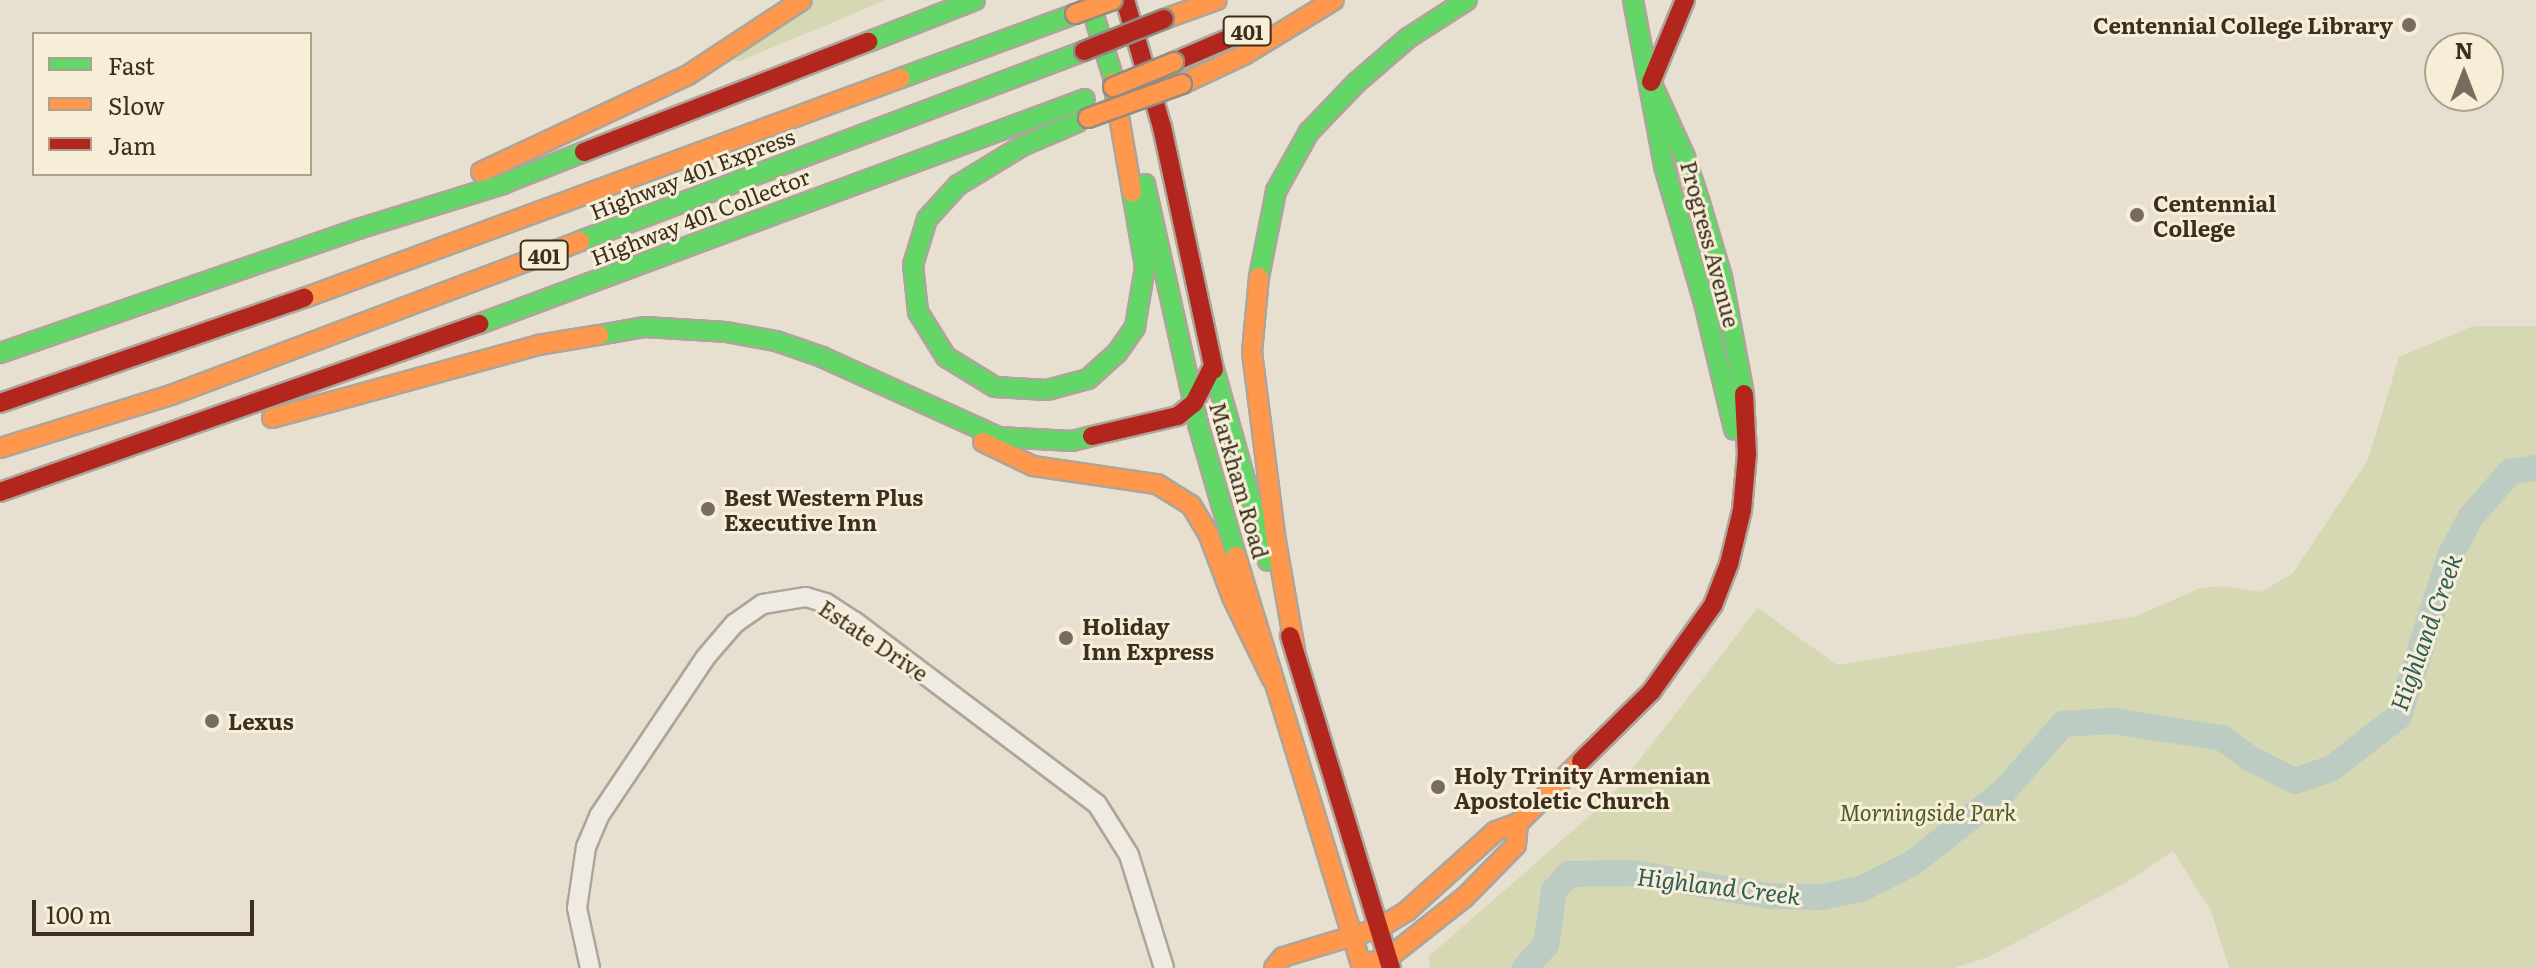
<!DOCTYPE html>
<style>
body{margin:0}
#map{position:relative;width:2536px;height:968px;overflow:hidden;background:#e7e0d1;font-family:Literata,serif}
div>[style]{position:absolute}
.green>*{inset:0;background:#d6d7b3}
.river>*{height:26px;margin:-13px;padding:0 13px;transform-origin:13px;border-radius:13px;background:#bcccc2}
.roads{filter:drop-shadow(2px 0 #ada599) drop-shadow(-2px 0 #ada599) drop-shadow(0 2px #ada599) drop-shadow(0 -2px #ada599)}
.street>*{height:18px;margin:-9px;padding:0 9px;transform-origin:9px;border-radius:9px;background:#efebe3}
.fast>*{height:18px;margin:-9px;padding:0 9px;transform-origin:9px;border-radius:9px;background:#63d668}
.slow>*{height:18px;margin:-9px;padding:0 9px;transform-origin:9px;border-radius:9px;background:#ff974d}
.jam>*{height:18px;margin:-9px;padding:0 9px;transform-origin:9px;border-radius:9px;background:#b3261e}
.bridges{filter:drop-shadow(2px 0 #928b80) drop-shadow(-2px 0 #928b80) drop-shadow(0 2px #928b80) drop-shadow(0 -2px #928b80)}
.slow-bridge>*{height:18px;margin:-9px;padding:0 9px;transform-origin:9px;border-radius:9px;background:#ff974d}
.jam-bridge>*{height:18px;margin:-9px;padding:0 9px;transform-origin:9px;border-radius:9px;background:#b3261e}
.dots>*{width:22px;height:22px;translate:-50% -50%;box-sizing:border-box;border:4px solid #f7eed8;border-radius:50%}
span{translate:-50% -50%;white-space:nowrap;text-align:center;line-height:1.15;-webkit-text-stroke:6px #f7eed8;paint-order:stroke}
.shield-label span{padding:2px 6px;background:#f7eed8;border:2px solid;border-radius:6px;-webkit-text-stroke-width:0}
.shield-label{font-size:20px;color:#3d2e20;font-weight:700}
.poi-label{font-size:22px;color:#3d2e20;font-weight:700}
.right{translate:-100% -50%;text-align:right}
.left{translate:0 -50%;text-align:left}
.street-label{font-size:22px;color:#3d2e20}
.park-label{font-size:22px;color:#4d5a26;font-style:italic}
.water-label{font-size:24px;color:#2f5d5a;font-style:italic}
.legend{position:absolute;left:32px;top:32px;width:280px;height:144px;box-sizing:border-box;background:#f7eed8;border:2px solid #ada18e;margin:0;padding:10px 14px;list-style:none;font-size:24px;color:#3d2e20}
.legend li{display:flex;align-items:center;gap:16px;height:40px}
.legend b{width:40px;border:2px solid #ada18e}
.north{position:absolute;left:2424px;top:32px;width:80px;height:80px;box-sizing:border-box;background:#f7eed8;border:2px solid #ada18e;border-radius:50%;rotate:0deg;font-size:22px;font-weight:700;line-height:32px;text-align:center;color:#3d2e20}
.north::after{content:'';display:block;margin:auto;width:28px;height:36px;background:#786c5e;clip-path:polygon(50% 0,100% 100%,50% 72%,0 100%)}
.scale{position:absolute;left:32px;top:900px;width:222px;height:36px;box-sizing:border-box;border:4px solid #3d2e20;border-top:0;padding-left:10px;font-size:24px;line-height:28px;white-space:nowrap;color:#3d2e20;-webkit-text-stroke:6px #f7eed8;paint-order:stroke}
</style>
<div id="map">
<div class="green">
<div style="clip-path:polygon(814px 0,886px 0,740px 61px,733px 60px)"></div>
<div style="clip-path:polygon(2473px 326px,2536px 326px,2536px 968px,2229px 968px,2211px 911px,2173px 851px,2130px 880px,1989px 957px,1954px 968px,1430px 968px,1428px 957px,1609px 799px,1758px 608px,1837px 665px,2137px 616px,2200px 588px,2222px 586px,2261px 592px,2293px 573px,2368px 460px,2399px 357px)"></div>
</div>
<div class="river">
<div style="left:1525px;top:968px;width:31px;rotate:-48deg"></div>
<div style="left:1546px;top:945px;width:55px;rotate:-81.6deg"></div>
<div style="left:1554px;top:891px;width:23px;rotate:-49deg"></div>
<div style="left:1569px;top:874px;width:63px;rotate:-0.9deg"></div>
<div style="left:1632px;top:873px;width:140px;rotate:9.5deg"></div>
<div style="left:1770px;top:896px;width:51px;rotate:1.1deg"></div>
<div style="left:1821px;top:897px;width:41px;rotate:-11.3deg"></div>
<div style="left:1861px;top:889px;width:56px;rotate:-26.6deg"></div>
<div style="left:1911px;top:864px;width:118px;rotate:-38.1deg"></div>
<div style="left:2004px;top:791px;width:89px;rotate:-48.6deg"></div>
<div style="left:2063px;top:724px;width:49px;rotate:-3.5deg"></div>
<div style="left:2112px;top:721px;width:111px;rotate:8.8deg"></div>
<div style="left:2222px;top:738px;width:36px;rotate:36deg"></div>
<div style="left:2251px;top:759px;width:49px;rotate:26.6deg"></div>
<div style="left:2295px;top:781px;width:39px;rotate:-19deg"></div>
<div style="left:2332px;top:768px;width:85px;rotate:-37.8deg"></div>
<div style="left:2399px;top:716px;width:168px;rotate:-72.3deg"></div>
<div style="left:2450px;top:556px;width:43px;rotate:-62.2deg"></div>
<div style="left:2470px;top:518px;width:61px;rotate:-49deg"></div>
<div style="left:2510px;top:472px;width:26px;rotate:-9deg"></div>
</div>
<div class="roads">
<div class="street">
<div style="left:590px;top:968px;width:61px;rotate:-102.2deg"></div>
<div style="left:577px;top:908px;width:62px;rotate:-81.6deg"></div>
<div style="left:586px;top:847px;width:34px;rotate:-67deg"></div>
<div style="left:599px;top:816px;width:190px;rotate:-56.1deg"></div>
<div style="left:705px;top:658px;width:45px;rotate:-49.5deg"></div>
<div style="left:734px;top:624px;width:35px;rotate:-35deg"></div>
<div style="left:763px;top:604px;width:44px;rotate:-9.2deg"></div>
<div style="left:806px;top:597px;width:21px;rotate:17deg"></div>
<div style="left:826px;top:603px;width:33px;rotate:33deg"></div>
<div style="left:854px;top:621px;width:304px;rotate:37deg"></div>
<div style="left:1097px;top:804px;width:60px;rotate:57.9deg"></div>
<div style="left:1129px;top:855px;width:118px;rotate:72.8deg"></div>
</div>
<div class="fast">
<div style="left:1089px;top:0;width:107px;rotate:72.6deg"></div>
<div style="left:1633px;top:0;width:169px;rotate:79.4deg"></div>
<div style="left:1664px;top:166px;width:143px;rotate:73.7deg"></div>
<div style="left:1704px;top:303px;width:130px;rotate:76.6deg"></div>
<div style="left:868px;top:42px;width:115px;rotate:-21.4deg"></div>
<div style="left:901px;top:78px;width:185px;rotate:-20.2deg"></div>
<div style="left:1651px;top:82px;width:82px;rotate:65.6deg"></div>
<div style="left:1685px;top:157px;width:48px;rotate:71.9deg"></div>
<div style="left:1700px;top:203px;width:77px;rotate:73.4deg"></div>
<div style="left:1722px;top:277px;width:119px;rotate:79.4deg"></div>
<div style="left:1078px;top:122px;width:61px;rotate:156.8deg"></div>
<div style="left:1022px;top:146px;width:75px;rotate:148.6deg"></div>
<div style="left:958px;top:185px;width:46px;rotate:132.4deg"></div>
<div style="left:927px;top:219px;width:48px;rotate:106.9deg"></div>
<div style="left:913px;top:265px;width:47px;rotate:83.9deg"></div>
<div style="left:918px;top:312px;width:53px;rotate:58.1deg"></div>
<div style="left:946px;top:357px;width:57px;rotate:31.5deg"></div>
<div style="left:995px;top:387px;width:52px;rotate:3.3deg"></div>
<div style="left:1047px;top:390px;width:42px;rotate:-15deg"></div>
<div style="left:1088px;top:379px;width:39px;rotate:-42deg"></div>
<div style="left:1117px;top:353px;width:32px;rotate:-55deg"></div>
<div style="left:1135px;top:327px;width:61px;rotate:-80.5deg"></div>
<div style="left:1145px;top:267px;width:76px;rotate:-99.8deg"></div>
<div style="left:1145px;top:184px;width:246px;rotate:77.5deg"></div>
<div style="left:1198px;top:424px;width:137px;rotate:73.9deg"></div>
<div style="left:580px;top:241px;width:539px;rotate:-20.66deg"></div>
<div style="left:1259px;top:277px;width:88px;rotate:-78.8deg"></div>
<div style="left:1276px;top:191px;width:68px;rotate:-60.8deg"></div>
<div style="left:1309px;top:132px;width:68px;rotate:-46.2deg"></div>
<div style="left:1356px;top:83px;width:69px;rotate:-40.9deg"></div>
<div style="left:1408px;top:38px;width:70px;rotate:-32.8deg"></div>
<div style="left:479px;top:324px;width:646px;rotate:-20.37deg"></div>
<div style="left:599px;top:335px;width:47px;rotate:-9.9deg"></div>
<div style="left:645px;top:327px;width:81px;rotate:3.5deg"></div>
<div style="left:726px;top:332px;width:51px;rotate:10.2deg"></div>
<div style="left:776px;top:341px;width:49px;rotate:19.2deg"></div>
<div style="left:822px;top:357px;width:193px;rotate:24.4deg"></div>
<div style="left:998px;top:437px;width:74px;rotate:3.1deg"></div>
<div style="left:1072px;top:441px;width:21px;rotate:-14deg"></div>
<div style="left:0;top:353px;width:379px;rotate:-19.1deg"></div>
<div style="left:358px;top:229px;width:152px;rotate:-17.2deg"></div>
<div style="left:503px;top:184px;width:87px;rotate:-21.6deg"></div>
<div style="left:1214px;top:369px;width:199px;rotate:74.3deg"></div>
</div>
<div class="slow">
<div style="left:1164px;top:19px;width:56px;rotate:-19.7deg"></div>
<div style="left:1113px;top:82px;width:112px;rotate:80.2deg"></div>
<div style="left:1182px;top:84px;width:68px;rotate:-25.1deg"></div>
<div style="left:1244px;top:55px;width:105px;rotate:-31.4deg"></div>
<div style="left:481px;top:172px;width:229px;rotate:-25.1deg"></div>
<div style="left:688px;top:75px;width:136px;rotate:-33.3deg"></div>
<div style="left:1259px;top:277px;width:75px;rotate:95.3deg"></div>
<div style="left:1252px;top:352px;width:191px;rotate:82.8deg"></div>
<div style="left:1276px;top:541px;width:117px;rotate:80.1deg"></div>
<div style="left:304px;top:298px;width:636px;rotate:-20.23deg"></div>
<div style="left:272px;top:418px;width:276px;rotate:-15.3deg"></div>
<div style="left:538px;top:345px;width:62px;rotate:-9.3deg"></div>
<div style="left:983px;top:442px;width:55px;rotate:25.6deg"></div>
<div style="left:1033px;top:466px;width:125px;rotate:8.3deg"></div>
<div style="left:1157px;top:484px;width:40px;rotate:32deg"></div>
<div style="left:1191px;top:505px;width:33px;rotate:59deg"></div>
<div style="left:1208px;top:533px;width:68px;rotate:69.4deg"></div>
<div style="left:1232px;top:597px;width:91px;rotate:64deg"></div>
<div style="left:0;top:448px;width:179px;rotate:-17.2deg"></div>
<div style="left:171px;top:395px;width:437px;rotate:-20.6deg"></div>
<div style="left:1236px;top:556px;width:431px;rotate:73deg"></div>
<div style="left:1372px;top:962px;width:16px;rotate:-14deg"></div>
<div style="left:1388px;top:958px;width:98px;rotate:-38.4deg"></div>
<div style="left:1465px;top:897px;width:73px;rotate:-45.6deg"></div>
<div style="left:1516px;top:845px;width:22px;rotate:-85deg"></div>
<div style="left:1274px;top:968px;width:14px;rotate:-51deg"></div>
<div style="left:1283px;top:957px;width:100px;rotate:-16.8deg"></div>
<div style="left:1379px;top:928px;width:33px;rotate:-31deg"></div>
<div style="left:1407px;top:911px;width:120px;rotate:-42deg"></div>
<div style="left:1496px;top:831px;width:23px;rotate:-20deg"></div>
<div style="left:1518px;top:823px;width:88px;rotate:-44.5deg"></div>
</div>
<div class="jam">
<div style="left:1125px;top:0;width:132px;rotate:73.8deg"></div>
<div style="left:1162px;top:127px;width:248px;rotate:77.9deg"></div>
<div style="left:1174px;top:62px;width:69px;rotate:-23.2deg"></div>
<div style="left:1651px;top:82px;width:89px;rotate:-67.5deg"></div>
<div style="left:584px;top:152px;width:305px;rotate:-21.2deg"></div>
<div style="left:0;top:403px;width:322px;rotate:-19.1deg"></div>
<div style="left:1092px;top:436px;width:88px;rotate:-13.1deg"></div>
<div style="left:1178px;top:416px;width:21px;rotate:-39deg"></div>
<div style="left:1194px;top:403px;width:42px;rotate:-62.8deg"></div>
<div style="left:0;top:492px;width:508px;rotate:-19.33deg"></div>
<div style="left:1290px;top:636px;width:347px;rotate:73.1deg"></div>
<div style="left:1581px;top:761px;width:98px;rotate:-44.6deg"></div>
<div style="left:1651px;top:692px;width:107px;rotate:-54.5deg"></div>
<div style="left:1713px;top:605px;width:44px;rotate:-68.7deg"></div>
<div style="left:1729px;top:564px;width:56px;rotate:-76.5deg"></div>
<div style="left:1742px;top:510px;width:56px;rotate:-84.9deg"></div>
<div style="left:1747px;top:454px;width:60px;rotate:-92.9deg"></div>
</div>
</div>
<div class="bridges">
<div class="slow-bridge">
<div style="left:1075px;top:14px;width:40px;rotate:-20.2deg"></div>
<div style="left:1113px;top:87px;width:66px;rotate:-22.3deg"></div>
<div style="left:1088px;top:118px;width:100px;rotate:-19.9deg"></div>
</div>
<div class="jam-bridge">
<div style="left:1084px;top:51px;width:86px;rotate:-21.8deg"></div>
</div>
</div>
<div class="dots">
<div style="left:2409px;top:25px;background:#786c5e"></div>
<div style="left:2137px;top:215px;background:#786c5e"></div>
<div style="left:708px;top:509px;background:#786c5e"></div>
<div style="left:1066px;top:638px;background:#786c5e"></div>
<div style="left:212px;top:721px;background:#786c5e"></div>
<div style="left:1438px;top:787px;background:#786c5e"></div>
</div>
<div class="shield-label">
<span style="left:1247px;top:31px">401</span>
<span style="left:544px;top:255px">401</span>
</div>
<div class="poi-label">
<span class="right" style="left:2393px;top:25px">Centennial College Library</span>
<span class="left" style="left:2153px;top:215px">Centennial<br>College</span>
<span class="left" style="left:724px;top:509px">Best Western Plus<br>Executive Inn</span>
<span class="left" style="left:1082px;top:638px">Holiday<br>Inn Express</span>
<span class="left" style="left:228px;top:721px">Lexus</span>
<span class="left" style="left:1454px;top:787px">Holy Trinity Armenian<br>Apostoletic Church</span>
</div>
<div class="street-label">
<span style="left:692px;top:173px;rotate:-21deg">Highway 401 Express</span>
<span style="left:700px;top:216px;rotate:-21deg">Highway 401 Collector</span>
<span style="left:1711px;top:244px;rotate:75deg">Progress Avenue</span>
<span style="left:1240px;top:480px;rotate:74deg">Markham Road</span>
<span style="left:874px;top:640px;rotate:34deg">Estate Drive</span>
</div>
<div class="park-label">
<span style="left:1928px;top:812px">Morningside Park</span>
</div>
<div class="water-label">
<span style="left:2425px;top:632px;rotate:-70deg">Highland Creek</span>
<span style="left:1719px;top:885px;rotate:7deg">Highland Creek</span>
</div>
<ul class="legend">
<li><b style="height:10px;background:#63d668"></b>Fast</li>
<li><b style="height:10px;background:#ff974d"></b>Slow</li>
<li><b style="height:10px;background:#b3261e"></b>Jam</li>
</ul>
<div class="north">N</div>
<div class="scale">100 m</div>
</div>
